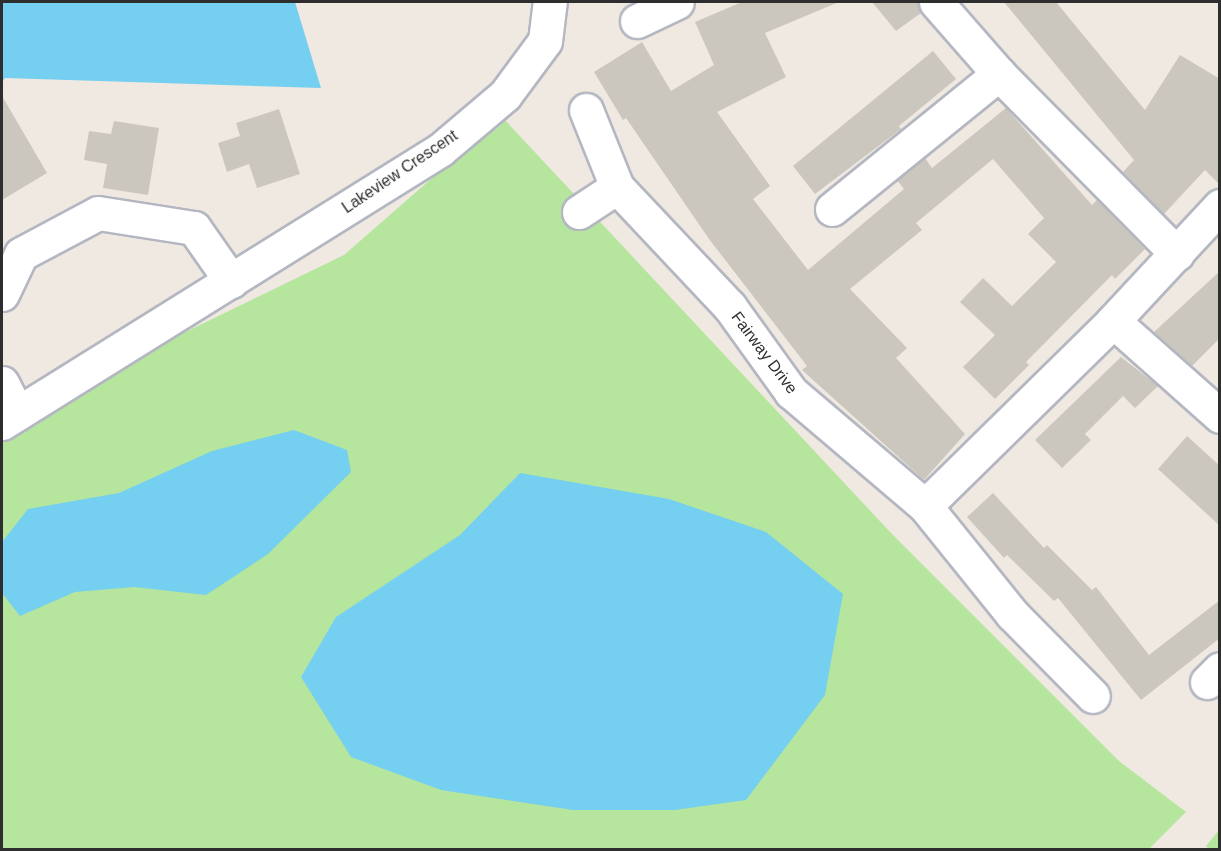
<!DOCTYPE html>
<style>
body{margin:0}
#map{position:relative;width:1221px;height:851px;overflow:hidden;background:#efe9e1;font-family:Arial,sans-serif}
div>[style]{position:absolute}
.green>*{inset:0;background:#b6e59e}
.water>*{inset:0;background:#75cff0}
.building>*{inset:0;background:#cbc7bf}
.roads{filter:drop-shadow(2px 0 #b4b7c1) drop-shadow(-2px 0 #b4b7c1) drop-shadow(0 2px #b4b7c1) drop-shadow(0 -2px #b4b7c1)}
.minor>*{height:33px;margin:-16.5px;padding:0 16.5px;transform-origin:16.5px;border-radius:16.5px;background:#fff}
span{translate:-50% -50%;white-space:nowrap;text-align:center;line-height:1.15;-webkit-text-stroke:4.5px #fff;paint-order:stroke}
.street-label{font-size:16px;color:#2e2e2e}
.frame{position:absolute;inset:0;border:3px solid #2e2e2e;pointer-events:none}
</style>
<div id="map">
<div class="green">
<div style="clip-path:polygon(502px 117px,891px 533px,1119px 761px,1186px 812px,1148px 850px,2px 850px,2px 440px,113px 367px,344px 255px)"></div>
<div style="clip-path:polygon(1219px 830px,1219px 849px,1209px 849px,1206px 846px)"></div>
</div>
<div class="water">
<div style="clip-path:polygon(2px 2px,295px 2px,321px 88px,5px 78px,2px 82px)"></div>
<div style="clip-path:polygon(294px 430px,347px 450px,351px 472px,268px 554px,206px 595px,134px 587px,75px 592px,20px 616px,2px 593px,2px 542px,28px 509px,119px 493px,212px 451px)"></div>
<div style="clip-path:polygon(520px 473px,669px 499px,766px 532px,843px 594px,825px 695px,746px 800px,675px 810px,573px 810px,441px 790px,351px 757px,301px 677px,336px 617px,460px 535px)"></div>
</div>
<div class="building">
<div style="clip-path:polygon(742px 2px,839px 2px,765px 33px,786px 77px,717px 112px,770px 186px,753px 199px,808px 270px,904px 189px,897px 180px,925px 158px,932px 168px,1006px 108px,1092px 205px,1097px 200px,1145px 249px,1115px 279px,1112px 275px,1026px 362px,1029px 365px,995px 399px,963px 367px,995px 335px,960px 302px,983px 278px,1012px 306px,1056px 262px,1028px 234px,1044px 218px,993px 159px,916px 223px,922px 230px,850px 289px,907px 348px,896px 358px,965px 434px,924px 480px,802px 370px,807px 366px,709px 239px,626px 118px,623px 120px,594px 72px,642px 42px,671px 91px,714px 65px,695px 22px)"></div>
<div style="clip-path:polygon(872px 2px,918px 2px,921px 13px,896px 31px)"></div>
<div style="clip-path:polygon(1004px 2px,1056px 2px,1145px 110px,1180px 55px,1220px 79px,1220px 185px,1205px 170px,1164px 214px,1123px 172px,1134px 160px)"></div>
<div style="clip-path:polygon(933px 51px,956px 79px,899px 126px,901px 129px,815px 194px,793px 166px)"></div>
<div style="clip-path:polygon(2px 96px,47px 173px,2px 200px)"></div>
<div style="clip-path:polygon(279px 109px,300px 174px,257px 188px,249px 164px,227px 172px,218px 143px,240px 136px,236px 123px)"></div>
<div style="clip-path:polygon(114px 121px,159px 128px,148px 195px,103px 188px,107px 164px,84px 160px,89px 131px,111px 134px)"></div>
<div style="clip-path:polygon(1220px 271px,1220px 338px,1192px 366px,1154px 332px)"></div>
<div style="clip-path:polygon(1121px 357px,1158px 386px,1135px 408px,1123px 396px,1085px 434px,1091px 440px,1062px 468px,1035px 440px)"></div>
<div style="clip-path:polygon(1187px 436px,1220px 466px,1220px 526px,1158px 469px)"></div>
<div style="clip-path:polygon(993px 493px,1044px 548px,1047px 545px,1092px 590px,1096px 587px,1149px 655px,1220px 600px,1220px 638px,1141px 700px,1058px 598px,1054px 601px,1007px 555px,1004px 558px,967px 517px)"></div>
</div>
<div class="roads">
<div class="minor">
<div style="left:936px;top:2px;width:96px;rotate:48.8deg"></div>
<div style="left:999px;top:74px;width:253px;rotate:45.3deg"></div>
<div style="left:637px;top:21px;width:44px;rotate:-25.4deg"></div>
<div style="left:586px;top:110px;width:83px;rotate:68.1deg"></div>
<div style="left:617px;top:187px;width:165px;rotate:46.7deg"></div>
<div style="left:730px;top:307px;width:105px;rotate:54.3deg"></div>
<div style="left:791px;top:392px;width:176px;rotate:40.4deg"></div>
<div style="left:925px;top:506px;width:139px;rotate:51.1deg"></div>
<div style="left:1012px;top:614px;width:115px;rotate:45.4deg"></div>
<div style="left:832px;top:209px;width:215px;rotate:-39deg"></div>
<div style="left:579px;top:212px;width:45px;rotate:-33.3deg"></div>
<div style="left:2px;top:294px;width:44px;rotate:-64.6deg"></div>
<div style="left:21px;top:254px;width:87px;rotate:-28deg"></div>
<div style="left:98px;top:213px;width:97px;rotate:8.9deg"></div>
<div style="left:194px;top:228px;width:65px;rotate:55.1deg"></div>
<div style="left:1113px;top:321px;width:143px;rotate:41.6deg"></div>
<div style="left:2px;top:383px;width:34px;rotate:63deg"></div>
<div style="left:2px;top:423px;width:516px;rotate:-31.93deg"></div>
<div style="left:440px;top:150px;width:85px;rotate:-40.2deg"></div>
<div style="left:505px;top:95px;width:67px;rotate:-53.5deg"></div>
<div style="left:545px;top:41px;width:39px;rotate:-83deg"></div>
<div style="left:925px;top:506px;width:264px;rotate:-44.5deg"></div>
<div style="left:1113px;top:321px;width:157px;rotate:-47.1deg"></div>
<div style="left:1207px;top:682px;width:18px;rotate:-45deg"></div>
</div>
</div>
<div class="street-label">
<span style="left:400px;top:172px;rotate:-34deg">Lakeview Crescent</span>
<span style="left:764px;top:353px;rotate:53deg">Fairway Drive</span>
</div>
<div class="frame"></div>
</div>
